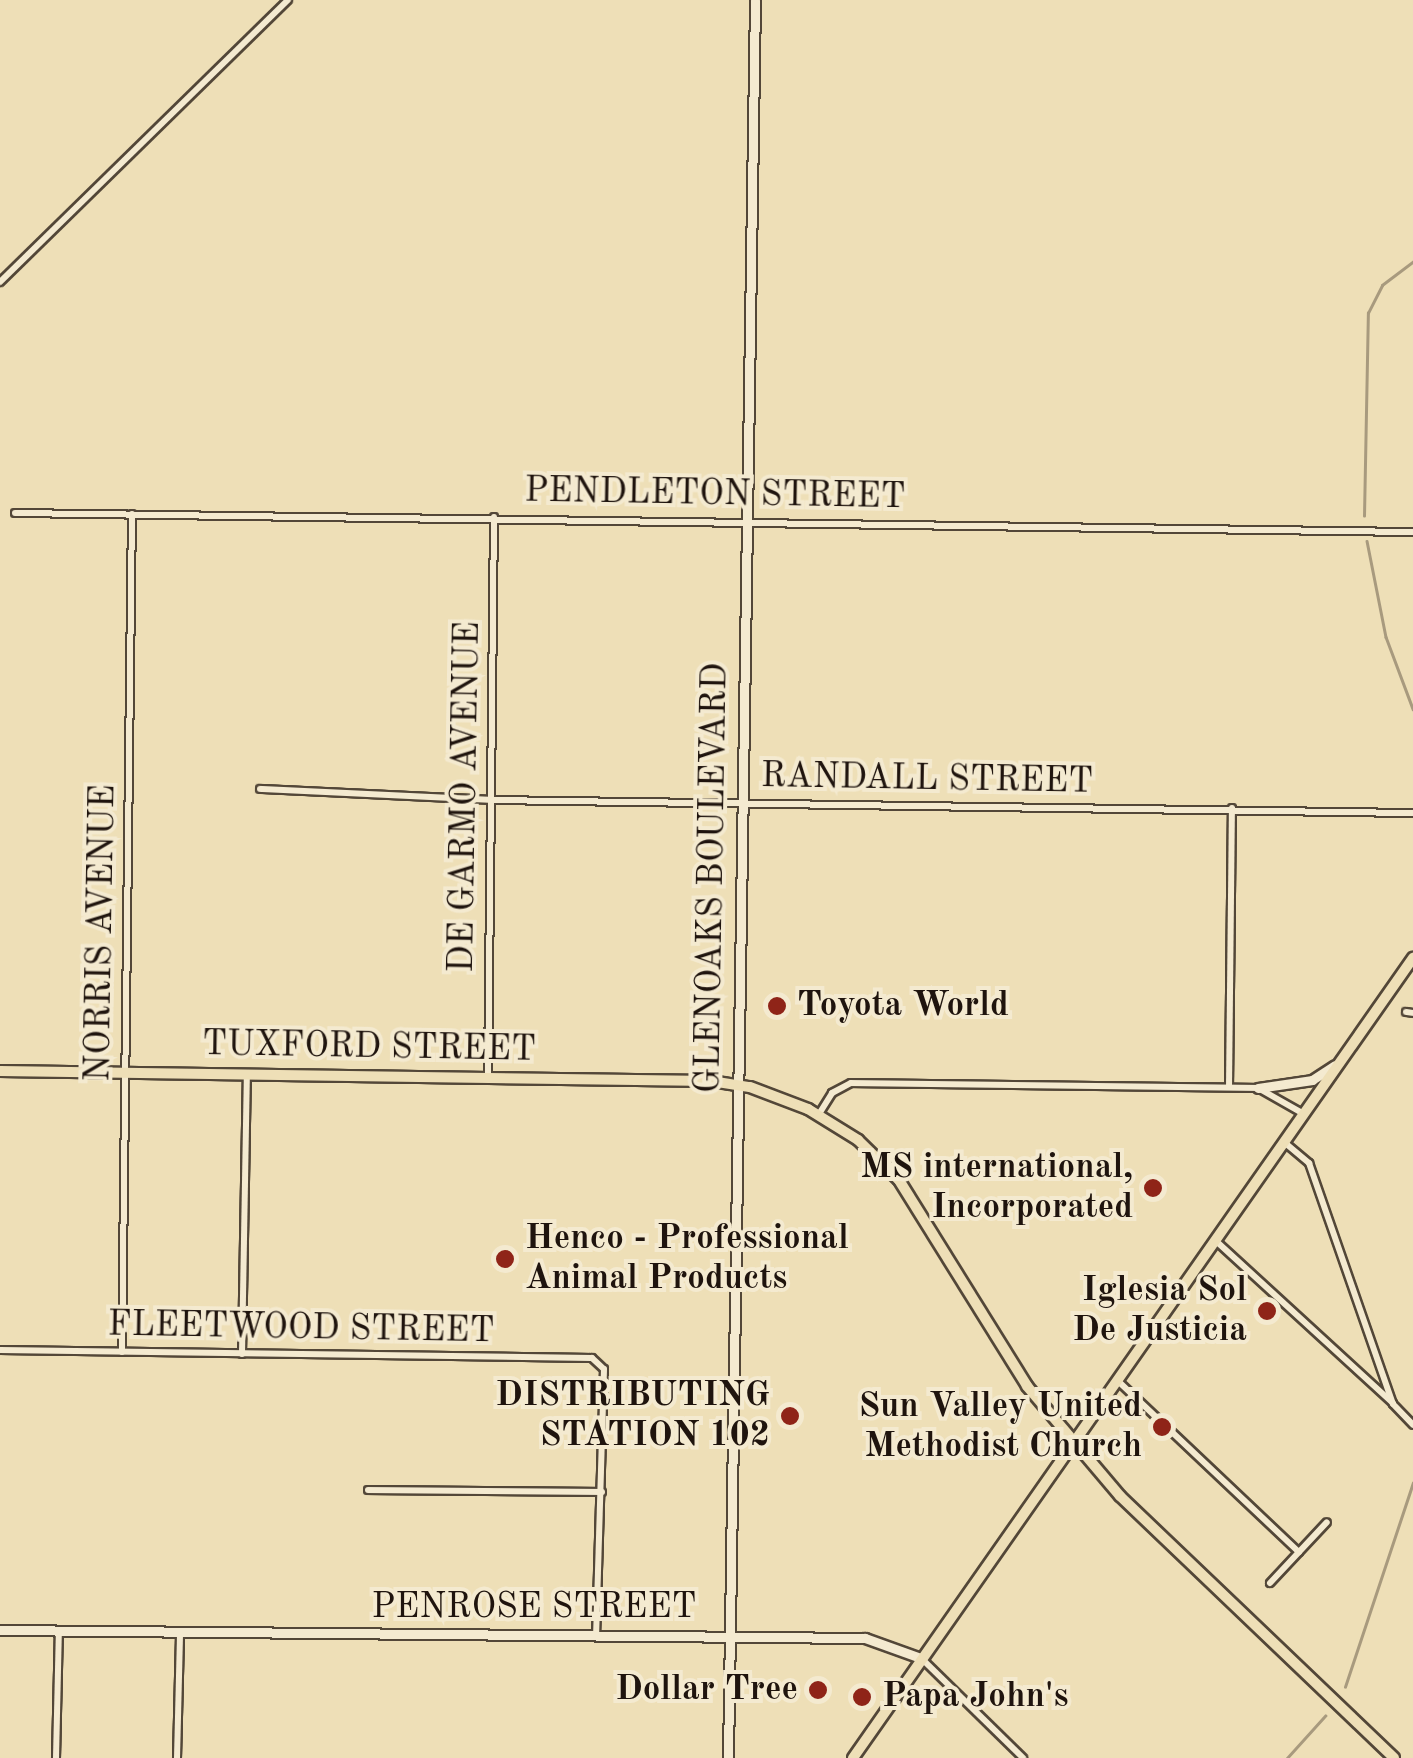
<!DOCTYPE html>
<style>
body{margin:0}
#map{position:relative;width:1413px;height:1758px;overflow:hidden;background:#eedfb7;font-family:"Old Standard TT",serif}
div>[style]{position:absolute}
.stream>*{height:2.5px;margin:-1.25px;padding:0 1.25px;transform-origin:1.25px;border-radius:1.25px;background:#a89a7e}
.roads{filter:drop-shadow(2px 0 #534738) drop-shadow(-2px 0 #534738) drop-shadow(0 2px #534738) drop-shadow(0 -2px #534738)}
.street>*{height:6px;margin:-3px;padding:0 3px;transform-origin:3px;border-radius:3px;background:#f4ead0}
.secondary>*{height:9px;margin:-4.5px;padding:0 4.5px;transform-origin:4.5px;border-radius:4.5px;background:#f4ead0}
.primary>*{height:10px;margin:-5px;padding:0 5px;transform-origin:5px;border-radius:5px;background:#eedfb7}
.dots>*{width:28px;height:28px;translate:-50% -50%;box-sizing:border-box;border:5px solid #f4ead0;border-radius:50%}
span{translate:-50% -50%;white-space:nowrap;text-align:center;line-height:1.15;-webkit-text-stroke:8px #f4ead0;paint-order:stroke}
.street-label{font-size:35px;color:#1f140e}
.poi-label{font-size:35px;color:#1f140e;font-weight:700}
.left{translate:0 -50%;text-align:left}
.right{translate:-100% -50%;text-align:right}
</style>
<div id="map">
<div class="stream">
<div style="left:1364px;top:516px;width:203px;rotate:-88.9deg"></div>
<div style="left:1368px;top:313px;width:31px;rotate:-63deg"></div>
<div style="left:1382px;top:285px;width:39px;rotate:-37deg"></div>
<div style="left:1367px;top:541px;width:98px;rotate:78.8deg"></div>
<div style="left:1386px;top:637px;width:77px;rotate:69.4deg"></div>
<div style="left:1345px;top:1687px;width:215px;rotate:-71.6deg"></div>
<div style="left:1287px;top:1758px;width:57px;rotate:-47.9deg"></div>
</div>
<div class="roads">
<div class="street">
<div style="left:0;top:282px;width:403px;rotate:-44.4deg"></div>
<div style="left:15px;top:513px;width:1398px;rotate:0.78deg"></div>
<div style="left:260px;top:789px;width:231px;rotate:2.7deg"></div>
<div style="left:491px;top:800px;width:922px;rotate:0.81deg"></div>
<div style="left:1406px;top:1012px;width:7px;rotate:8deg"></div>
<div style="left:488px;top:1078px;width:561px;rotate:-89.39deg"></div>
<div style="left:1229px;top:1087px;width:279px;rotate:-89.4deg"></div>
<div style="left:819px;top:1114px;width:25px;rotate:-58deg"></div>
<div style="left:832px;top:1093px;width:21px;rotate:-28deg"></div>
<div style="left:851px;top:1083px;width:407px;rotate:0.7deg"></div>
<div style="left:1258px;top:1088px;width:53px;rotate:29.5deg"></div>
<div style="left:1284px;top:1142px;width:33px;rotate:40deg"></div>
<div style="left:1309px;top:1163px;width:255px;rotate:70.8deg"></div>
<div style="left:1393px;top:1404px;width:29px;rotate:46deg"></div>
<div style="left:1216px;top:1241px;width:240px;rotate:42.5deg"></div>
<div style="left:0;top:1350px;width:592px;rotate:0.77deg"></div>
<div style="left:592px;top:1358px;width:16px;rotate:43deg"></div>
<div style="left:604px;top:1369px;width:268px;rotate:91.7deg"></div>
<div style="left:122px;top:1352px;width:838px;rotate:-89.32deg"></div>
<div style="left:242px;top:1354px;width:278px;rotate:-89deg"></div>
<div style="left:1118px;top:1381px;width:249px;rotate:43.4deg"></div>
<div style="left:368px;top:1490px;width:234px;rotate:0.5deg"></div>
<div style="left:1270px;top:1583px;width:83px;rotate:-46.9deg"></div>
<div style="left:921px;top:1658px;width:143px;rotate:44.4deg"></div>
<div style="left:56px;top:1758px;width:128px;rotate:-88.7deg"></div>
<div style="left:177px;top:1758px;width:125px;rotate:-88.6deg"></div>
</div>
<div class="secondary">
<div style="left:1258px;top:1088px;width:55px;rotate:-8.4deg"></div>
<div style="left:1312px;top:1080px;width:27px;rotate:-33deg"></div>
<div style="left:0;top:1630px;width:865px;rotate:0.53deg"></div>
<div style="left:865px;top:1638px;width:59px;rotate:19.7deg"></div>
<div style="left:728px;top:1758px;width:1758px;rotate:-89.12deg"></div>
</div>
<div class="primary">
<div style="left:0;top:1071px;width:711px;rotate:0.81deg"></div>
<div style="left:711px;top:1081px;width:39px;rotate:9deg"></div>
<div style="left:750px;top:1087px;width:62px;rotate:20.8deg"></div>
<div style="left:808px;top:1109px;width:59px;rotate:31.8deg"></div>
<div style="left:858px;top:1140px;width:57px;rotate:44.3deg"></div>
<div style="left:899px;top:1180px;width:243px;rotate:58.1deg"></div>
<div style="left:1027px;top:1386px;width:144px;rotate:49.8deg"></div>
<div style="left:1120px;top:1496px;width:379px;rotate:43.7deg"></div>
<div style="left:853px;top:1758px;width:977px;rotate:-55.01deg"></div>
</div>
</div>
<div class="dots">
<div style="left:777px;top:1006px;background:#8f2418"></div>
<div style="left:1153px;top:1188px;background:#8f2418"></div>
<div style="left:505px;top:1259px;background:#8f2418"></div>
<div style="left:1267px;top:1311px;background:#8f2418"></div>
<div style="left:790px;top:1416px;background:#8f2418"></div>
<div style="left:1162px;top:1427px;background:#8f2418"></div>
<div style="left:818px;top:1690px;background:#8f2418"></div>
<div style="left:862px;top:1697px;background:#8f2418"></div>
</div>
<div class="street-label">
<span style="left:715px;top:495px;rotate:1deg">PENDLETON STREET</span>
<span style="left:927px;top:780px;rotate:1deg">RANDALL STREET</span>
<span style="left:466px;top:797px;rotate:-89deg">DE GARMO AVENUE</span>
<span style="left:713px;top:878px;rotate:-89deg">GLENOAKS BOULEVARD</span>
<span style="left:102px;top:933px;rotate:-89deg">NORRIS AVENUE</span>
<span style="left:369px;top:1048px;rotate:1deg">TUXFORD STREET</span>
<span style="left:301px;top:1329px;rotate:1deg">FLEETWOOD STREET</span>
<span style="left:534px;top:1608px">PENROSE STREET</span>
</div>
<div class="poi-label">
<span class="left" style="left:797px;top:1006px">Toyota World</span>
<span class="right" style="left:1133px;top:1188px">MS international,<br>Incorporated</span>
<span class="left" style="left:525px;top:1259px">Henco - Professional<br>Animal Products</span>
<span class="right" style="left:1247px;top:1311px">Iglesia Sol<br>De Justicia</span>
<span class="right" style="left:770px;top:1416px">DISTRIBUTING<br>STATION 102</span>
<span class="right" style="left:1142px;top:1427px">Sun Valley United<br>Methodist Church</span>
<span class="right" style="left:798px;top:1690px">Dollar Tree</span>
<span class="left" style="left:882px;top:1697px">Papa John's</span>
</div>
</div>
